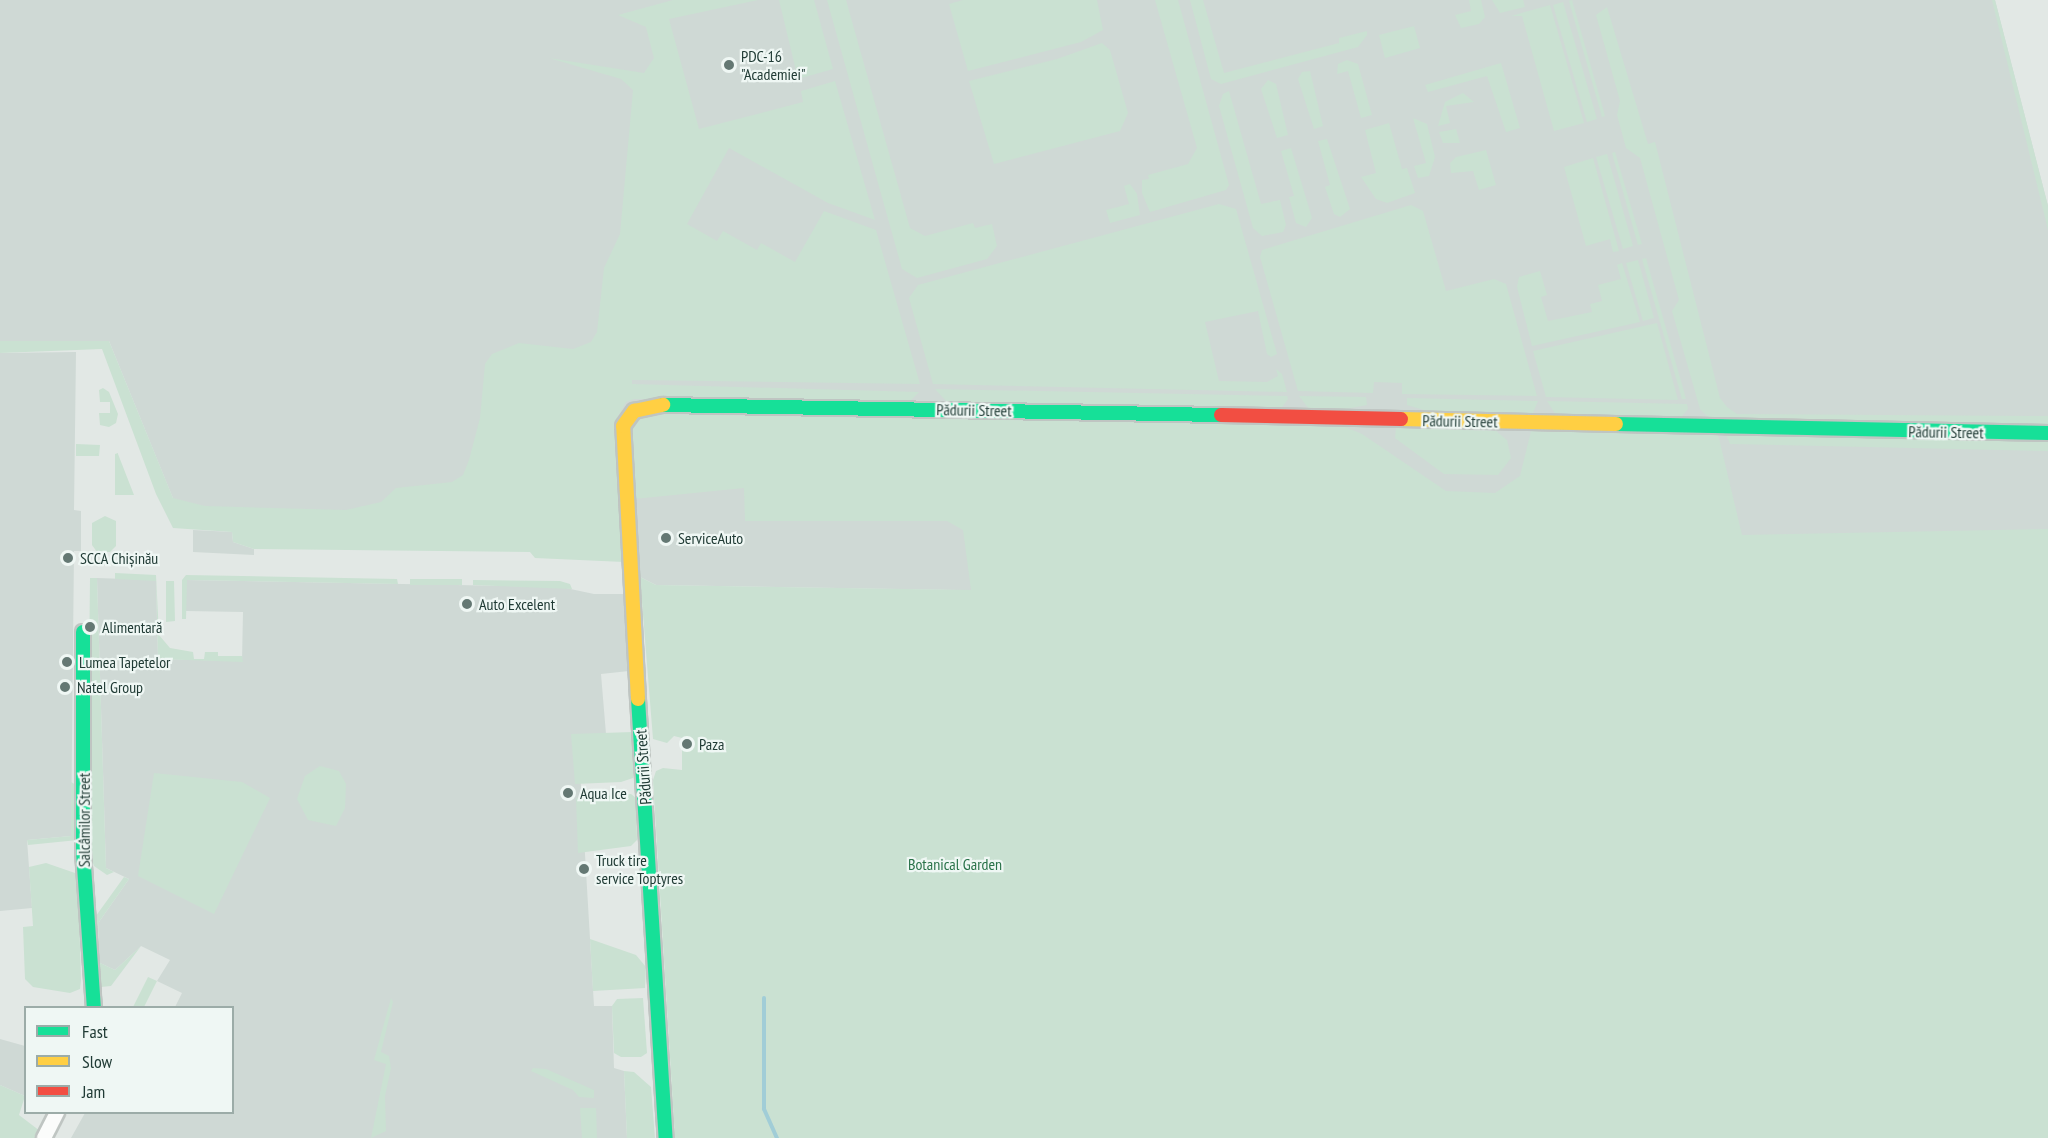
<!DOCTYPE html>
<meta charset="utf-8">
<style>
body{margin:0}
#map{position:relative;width:2048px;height:1138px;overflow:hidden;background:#e2e8e5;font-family:"PT Sans Narrow",sans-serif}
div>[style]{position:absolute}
.built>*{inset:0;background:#cfd9d5}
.green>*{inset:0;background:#cae1d2}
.stream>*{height:4px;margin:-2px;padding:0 2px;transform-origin:2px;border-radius:2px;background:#a1cdd7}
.roads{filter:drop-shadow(2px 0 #bfc5c2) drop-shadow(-2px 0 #bfc5c2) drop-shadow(0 2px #bfc5c2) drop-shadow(0 -2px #bfc5c2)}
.street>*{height:14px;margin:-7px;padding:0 7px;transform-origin:7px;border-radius:7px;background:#fbfcfb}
.fast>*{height:14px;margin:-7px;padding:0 7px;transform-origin:7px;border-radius:7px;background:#16e098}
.slow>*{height:14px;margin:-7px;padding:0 7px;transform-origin:7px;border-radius:7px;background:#ffcf43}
.jam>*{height:14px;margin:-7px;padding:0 7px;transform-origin:7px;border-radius:7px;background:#f24e42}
.dots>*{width:16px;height:16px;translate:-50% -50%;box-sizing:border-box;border:3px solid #eff7f4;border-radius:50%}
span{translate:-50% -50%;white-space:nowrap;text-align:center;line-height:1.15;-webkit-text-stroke:4.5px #eff7f4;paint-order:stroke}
.poi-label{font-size:16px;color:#203b35}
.left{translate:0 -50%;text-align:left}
.street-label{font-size:16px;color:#203b35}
.park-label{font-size:16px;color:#297249}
.legend{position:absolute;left:24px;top:1006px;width:210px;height:108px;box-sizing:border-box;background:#eff7f4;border:2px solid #9caca8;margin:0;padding:8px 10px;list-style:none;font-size:18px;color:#203b35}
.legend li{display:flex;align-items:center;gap:12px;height:30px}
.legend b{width:30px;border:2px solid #9caca8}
</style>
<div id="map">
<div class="built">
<div style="clip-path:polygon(0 0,1995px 0,2048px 206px,2048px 608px,656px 585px,640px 577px,634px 499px,181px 518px,109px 341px,0 341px)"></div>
<div style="clip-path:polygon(76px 352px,74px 510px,81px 511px,81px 551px,74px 551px,71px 836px,27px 840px,32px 908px,0 911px,0 353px)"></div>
<div style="clip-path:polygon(193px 530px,232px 532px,233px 542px,254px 549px,254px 555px,193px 552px)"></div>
<div style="clip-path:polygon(97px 578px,156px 580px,158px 659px,242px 661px,243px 612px,186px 611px,186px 580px,561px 587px,594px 594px,625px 594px,629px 671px,601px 674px,606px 734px,578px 736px,594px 1006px,612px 1006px,614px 1068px,624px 1071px,627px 1138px,71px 1138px,85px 1113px,232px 1112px,232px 1008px,175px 1007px,182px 993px,157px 981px,170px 960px,141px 946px,115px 970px,98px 962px,99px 922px,129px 879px,106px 868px)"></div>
<div style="clip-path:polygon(0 1039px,25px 1046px,25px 1096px,0 1085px)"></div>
</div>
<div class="green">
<div style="clip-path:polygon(673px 0,758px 0,669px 19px,699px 129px,803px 102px,801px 91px,835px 81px,875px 220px,828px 203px,729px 148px,687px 224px,717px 241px,723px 231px,757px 250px,761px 243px,795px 262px,824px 211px,876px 230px,920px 384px,632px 380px,632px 384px,919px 392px,908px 403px,705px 399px,634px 399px,626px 402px,615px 422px,624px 562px,535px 558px,530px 552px,254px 549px,233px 542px,232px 532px,173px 528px,156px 494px,102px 349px,0 353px,0 341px,109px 341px,173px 498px,205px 506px,346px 510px,381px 502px,396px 488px,452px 482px,463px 475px,469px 460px,480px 418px,485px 364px,492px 354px,519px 343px,573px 349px,591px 342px,597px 332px,604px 268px,620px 234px,633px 90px,621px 79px,549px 58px,644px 73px,654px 58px,646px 27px,618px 15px)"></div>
<div style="clip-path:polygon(779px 0,814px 0,833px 69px,798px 79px)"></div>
<div style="clip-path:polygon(827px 0,846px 0,910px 228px,925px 236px,973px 223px,975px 228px,992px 224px,997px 246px,987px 259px,917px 278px,902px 269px)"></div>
<div style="clip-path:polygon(963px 0,1097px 0,1103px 30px,1081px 42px,968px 71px,949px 4px)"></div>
<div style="clip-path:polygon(1155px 0,1178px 0,1229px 185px,1226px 190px,1150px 212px,1142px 193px,1142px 180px,1149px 179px,1148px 175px,1188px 164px,1197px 148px)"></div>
<div style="clip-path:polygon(1190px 0,1203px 0,1224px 73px,1339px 43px,1339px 38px,1367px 31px,1367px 35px,1358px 47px,1221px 84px,1211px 79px)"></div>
<div style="clip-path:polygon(1469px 0,1481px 0,1485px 17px,1479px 24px,1461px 28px,1455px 15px,1471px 11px)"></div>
<div style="clip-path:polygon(1492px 0,1523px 0,1525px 7px,1500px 13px)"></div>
<div style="clip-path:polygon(1572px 0,1605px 116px,1602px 117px,1569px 1px)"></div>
<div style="clip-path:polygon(1992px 0,1995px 0,2048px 206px,2048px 230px)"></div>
<div style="clip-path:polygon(1563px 2px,1597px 119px,1587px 122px,1553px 5px)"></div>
<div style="clip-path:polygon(1550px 5px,1584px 123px,1554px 131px,1522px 16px,1511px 16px)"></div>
<div style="clip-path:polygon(1607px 7px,1648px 144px,1655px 142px,1720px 398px,1727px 407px,1737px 414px,2048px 416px,2048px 427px,1714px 420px,1707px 416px,1700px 409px,1672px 311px,1679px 300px,1640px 158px,1626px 148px,1617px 115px,1620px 101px,1596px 15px)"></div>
<div style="clip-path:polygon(1414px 26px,1420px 48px,1385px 58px,1379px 35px)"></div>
<div style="clip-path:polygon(1102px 43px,1110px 50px,1128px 113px,1120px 131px,994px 164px,969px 81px,1057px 59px)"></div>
<div style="clip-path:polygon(1347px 60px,1358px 64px,1372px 115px,1361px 118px,1348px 71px,1337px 74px,1338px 64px)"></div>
<div style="clip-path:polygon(1501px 63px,1520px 128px,1506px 132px,1487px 76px,1428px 92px,1425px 85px)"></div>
<div style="clip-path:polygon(1310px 71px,1323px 126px,1314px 129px,1298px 79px,1302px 72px)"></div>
<div style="clip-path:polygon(1268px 80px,1276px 84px,1288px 135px,1277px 138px,1261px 89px)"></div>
<div style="clip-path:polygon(1229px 91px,1261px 204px,1280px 200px,1286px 225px,1283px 232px,1262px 236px,1253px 228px,1219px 106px,1223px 94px)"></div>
<div style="clip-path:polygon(1463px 93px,1474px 102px,1446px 106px,1450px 123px,1438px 126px,1445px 102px)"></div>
<div style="clip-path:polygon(1413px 118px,1427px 124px,1435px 157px,1429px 176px,1418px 178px,1414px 166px,1426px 163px)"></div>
<div style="clip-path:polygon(1389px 123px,1402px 169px,1407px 168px,1415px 193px,1387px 203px,1376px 199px,1361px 177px,1376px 173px,1365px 130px)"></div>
<div style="clip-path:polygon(1456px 129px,1460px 143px,1443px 143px,1439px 132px)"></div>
<div style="clip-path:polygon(1327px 139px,1350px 209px,1340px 217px,1334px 214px,1325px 187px,1330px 185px,1318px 141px)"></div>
<div style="clip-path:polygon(1291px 148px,1312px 218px,1306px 227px,1296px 223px,1289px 197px,1294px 196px,1281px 151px)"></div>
<div style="clip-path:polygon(1486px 150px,1496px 185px,1479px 190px,1473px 171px,1451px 173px,1450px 163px,1456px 157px)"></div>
<div style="clip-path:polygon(1615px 152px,1642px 244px,1638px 245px,1612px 153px)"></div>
<div style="clip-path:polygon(1607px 154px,1633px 246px,1623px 249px,1596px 157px)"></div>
<div style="clip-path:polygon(1593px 158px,1619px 251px,1613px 252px,1610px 239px,1586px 246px,1564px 167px)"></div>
<div style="clip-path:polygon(1130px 184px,1137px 194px,1140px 215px,1110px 223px,1106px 210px,1129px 204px,1124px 186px)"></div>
<div style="clip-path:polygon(1219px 204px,1236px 209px,1277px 354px,1271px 357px,1267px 354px,1258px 311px,1205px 322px,1219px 381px,1267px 382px,1278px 376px,1276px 369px,1282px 374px,1287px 392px,933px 384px,909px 298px,918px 285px)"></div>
<div style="clip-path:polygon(1411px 205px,1423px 211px,1446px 291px,1494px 279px,1506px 284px,1537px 396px,1402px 394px,1402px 383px,1374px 382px,1373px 393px,1298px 391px,1260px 257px,1262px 250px)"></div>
<div style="clip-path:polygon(1646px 258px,1686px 399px,1682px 399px,1642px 259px)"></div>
<div style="clip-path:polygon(1638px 260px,1654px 318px,1643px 321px,1626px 263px)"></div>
<div style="clip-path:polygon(1622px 263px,1640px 322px,1532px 346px,1517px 287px,1519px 277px,1540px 271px,1547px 295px,1541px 297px,1548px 321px,1592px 312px,1590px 304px,1602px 301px,1598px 285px,1621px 279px,1617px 265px)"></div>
<div style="clip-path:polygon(1657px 323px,1678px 400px,1546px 397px,1533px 351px)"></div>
<div style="clip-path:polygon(103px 388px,109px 392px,118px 414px,116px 423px,109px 427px,100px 425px,99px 413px,110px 413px,110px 402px,100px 402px,99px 390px)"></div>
<div style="clip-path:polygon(935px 389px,1287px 396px,1288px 399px,1280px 410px,947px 402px)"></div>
<div style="clip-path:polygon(1299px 396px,1366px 397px,1367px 405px,1335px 411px,1309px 409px)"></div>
<div style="clip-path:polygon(1407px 398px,1538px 401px,1532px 415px,1434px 413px,1407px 405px)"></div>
<div style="clip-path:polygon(1547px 401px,1687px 404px,1688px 409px,1682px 416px,1556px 415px)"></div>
<div style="clip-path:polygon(651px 414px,1343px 426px,1362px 434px,1446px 491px,1495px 493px,1520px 476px,1531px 431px,1718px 434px,1742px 535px,2048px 529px,2048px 1138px,675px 1138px,653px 780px,656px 771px,663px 768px,682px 770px,682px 738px,674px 736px,667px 743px,653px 739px,640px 577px,656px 585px,971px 590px,963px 530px,947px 521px,745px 521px,744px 488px,634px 499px,631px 429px,639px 418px)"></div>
<div style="clip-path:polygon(1396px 428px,1496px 431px,1507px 440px,1511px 458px,1498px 475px,1444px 474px,1395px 438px)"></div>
<div style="clip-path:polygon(1726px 434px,2048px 439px,2048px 451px,1730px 444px)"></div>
<div style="clip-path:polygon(76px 444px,100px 445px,99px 456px,76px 456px)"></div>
<div style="clip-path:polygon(118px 453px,118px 454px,134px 495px,115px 495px,115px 454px)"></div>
<div style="clip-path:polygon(105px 516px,116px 521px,116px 546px,110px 552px,97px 552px,92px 545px,92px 523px)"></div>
<div style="clip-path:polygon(115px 573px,156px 575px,159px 635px,170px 648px,193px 652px,194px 659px,204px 659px,205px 652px,218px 652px,218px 656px,242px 656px,243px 662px,158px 659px,156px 581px,115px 579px)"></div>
<div style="clip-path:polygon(186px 575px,397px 579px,398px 584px,187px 580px,186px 619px,182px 619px,182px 580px)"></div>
<div style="clip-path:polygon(90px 578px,97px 578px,106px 868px,114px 872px,107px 875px,94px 866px,87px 848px)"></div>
<div style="clip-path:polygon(410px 579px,462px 579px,462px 585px,410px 585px)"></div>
<div style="clip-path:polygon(473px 580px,560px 581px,570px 584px,572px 589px,473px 585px)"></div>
<div style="clip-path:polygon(166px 581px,174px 581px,175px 621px,166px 622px)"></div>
<div style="clip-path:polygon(633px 732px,633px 778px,621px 782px,575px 784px,571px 734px)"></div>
<div style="clip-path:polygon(320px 766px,339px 771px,346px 784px,345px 808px,336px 826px,308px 820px,297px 799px,305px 776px)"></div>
<div style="clip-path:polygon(154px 773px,242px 782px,270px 798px,214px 914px,138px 876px)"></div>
<div style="clip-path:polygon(71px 782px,78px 786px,78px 840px,28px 845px,27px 840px,71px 836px)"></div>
<div style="clip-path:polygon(631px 794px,636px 798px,637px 840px,631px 846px,578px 853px,576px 798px)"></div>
<div style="clip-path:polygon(46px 863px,75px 873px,78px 880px,81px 980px,80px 989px,70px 993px,33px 987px,25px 979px,23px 927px,33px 926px,29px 867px)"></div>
<div style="clip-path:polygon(124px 877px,129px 879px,99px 922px,98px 962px,115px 970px,141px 946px,111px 986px,101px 987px,96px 980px,93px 920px)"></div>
<div style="clip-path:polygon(590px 939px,636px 955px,646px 967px,645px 988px,593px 991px)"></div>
<div style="clip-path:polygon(148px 977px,157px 981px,144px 1007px,133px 1007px)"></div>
<div style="clip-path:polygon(391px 998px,393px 1002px,381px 1052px,389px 1056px,391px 1068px,385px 1096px,386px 1131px,371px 1138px,386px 1064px,374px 1060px)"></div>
<div style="clip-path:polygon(643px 998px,647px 1053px,641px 1057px,621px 1057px,614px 1053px,612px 1006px,617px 999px)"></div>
<div style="clip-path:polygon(533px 1068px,546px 1069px,594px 1090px,594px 1098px,579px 1097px,573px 1090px,531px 1071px)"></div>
<div style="clip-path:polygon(624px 1071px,634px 1072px,651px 1087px,655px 1138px,627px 1138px)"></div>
<div style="clip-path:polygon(0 1085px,25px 1096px,19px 1115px,40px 1131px,37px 1138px,0 1138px)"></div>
<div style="clip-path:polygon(580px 1108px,596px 1108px,597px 1138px,582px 1138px)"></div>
</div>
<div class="stream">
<div style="left:764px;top:998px;width:111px;rotate:90deg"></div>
<div style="left:764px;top:1109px;width:32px;rotate:66deg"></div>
</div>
<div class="roads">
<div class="street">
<div style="left:44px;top:1138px;width:29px;rotate:-63deg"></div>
</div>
<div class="fast">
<div style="left:663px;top:405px;width:558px;rotate:1.03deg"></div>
<div style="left:1616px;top:424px;width:432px;rotate:1.2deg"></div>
<div style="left:83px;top:632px;width:220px;rotate:90deg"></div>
<div style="left:83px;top:852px;width:156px;rotate:86deg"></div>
<div style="left:638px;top:699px;width:440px;rotate:86.4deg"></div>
</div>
<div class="slow">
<div style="left:1401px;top:419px;width:215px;rotate:1.3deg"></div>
<div style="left:638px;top:699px;width:273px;rotate:-93.1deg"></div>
<div style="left:623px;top:426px;width:19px;rotate:-54deg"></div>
<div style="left:634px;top:411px;width:30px;rotate:-12deg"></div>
</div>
<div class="jam">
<div style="left:1221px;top:415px;width:180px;rotate:1.3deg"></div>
</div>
</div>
<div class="dots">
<div style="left:729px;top:65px;background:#647873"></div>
<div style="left:666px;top:538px;background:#647873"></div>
<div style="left:68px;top:558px;background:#647873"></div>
<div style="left:467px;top:604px;background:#647873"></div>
<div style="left:90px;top:627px;background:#647873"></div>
<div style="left:67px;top:662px;background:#647873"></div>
<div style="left:65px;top:687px;background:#647873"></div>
<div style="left:687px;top:744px;background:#647873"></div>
<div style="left:568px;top:793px;background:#647873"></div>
<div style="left:584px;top:869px;background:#647873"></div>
</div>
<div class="poi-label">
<span class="left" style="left:741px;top:65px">PDC-16<br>"Academiei"</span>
<span class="left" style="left:678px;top:538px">ServiceAuto</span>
<span class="left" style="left:80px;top:558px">SCCA Chișinău</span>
<span class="left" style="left:479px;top:604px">Auto Excelent</span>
<span class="left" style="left:102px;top:627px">Alimentară</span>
<span class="left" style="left:79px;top:662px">Lumea Tapetelor</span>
<span class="left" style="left:77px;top:687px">Natel Group</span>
<span class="left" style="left:699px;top:744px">Paza</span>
<span class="left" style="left:580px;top:793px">Aqua Ice</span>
<span class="left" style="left:596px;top:869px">Truck tire<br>service Toptyres</span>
</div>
<div class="street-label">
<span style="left:974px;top:410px;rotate:1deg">Pădurii Street</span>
<span style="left:1460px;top:421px;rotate:1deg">Pădurii Street</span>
<span style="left:1946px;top:432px;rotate:1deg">Pădurii Street</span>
<span style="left:643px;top:767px;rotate:-94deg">Pădurii Street</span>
<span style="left:84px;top:820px;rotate:-90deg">Salcâmilor Street</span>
</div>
<div class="park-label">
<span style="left:955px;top:864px">Botanical Garden</span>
</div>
<ul class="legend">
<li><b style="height:8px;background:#16e098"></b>Fast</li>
<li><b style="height:8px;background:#ffcf43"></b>Slow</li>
<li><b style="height:8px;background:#f24e42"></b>Jam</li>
</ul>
</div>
